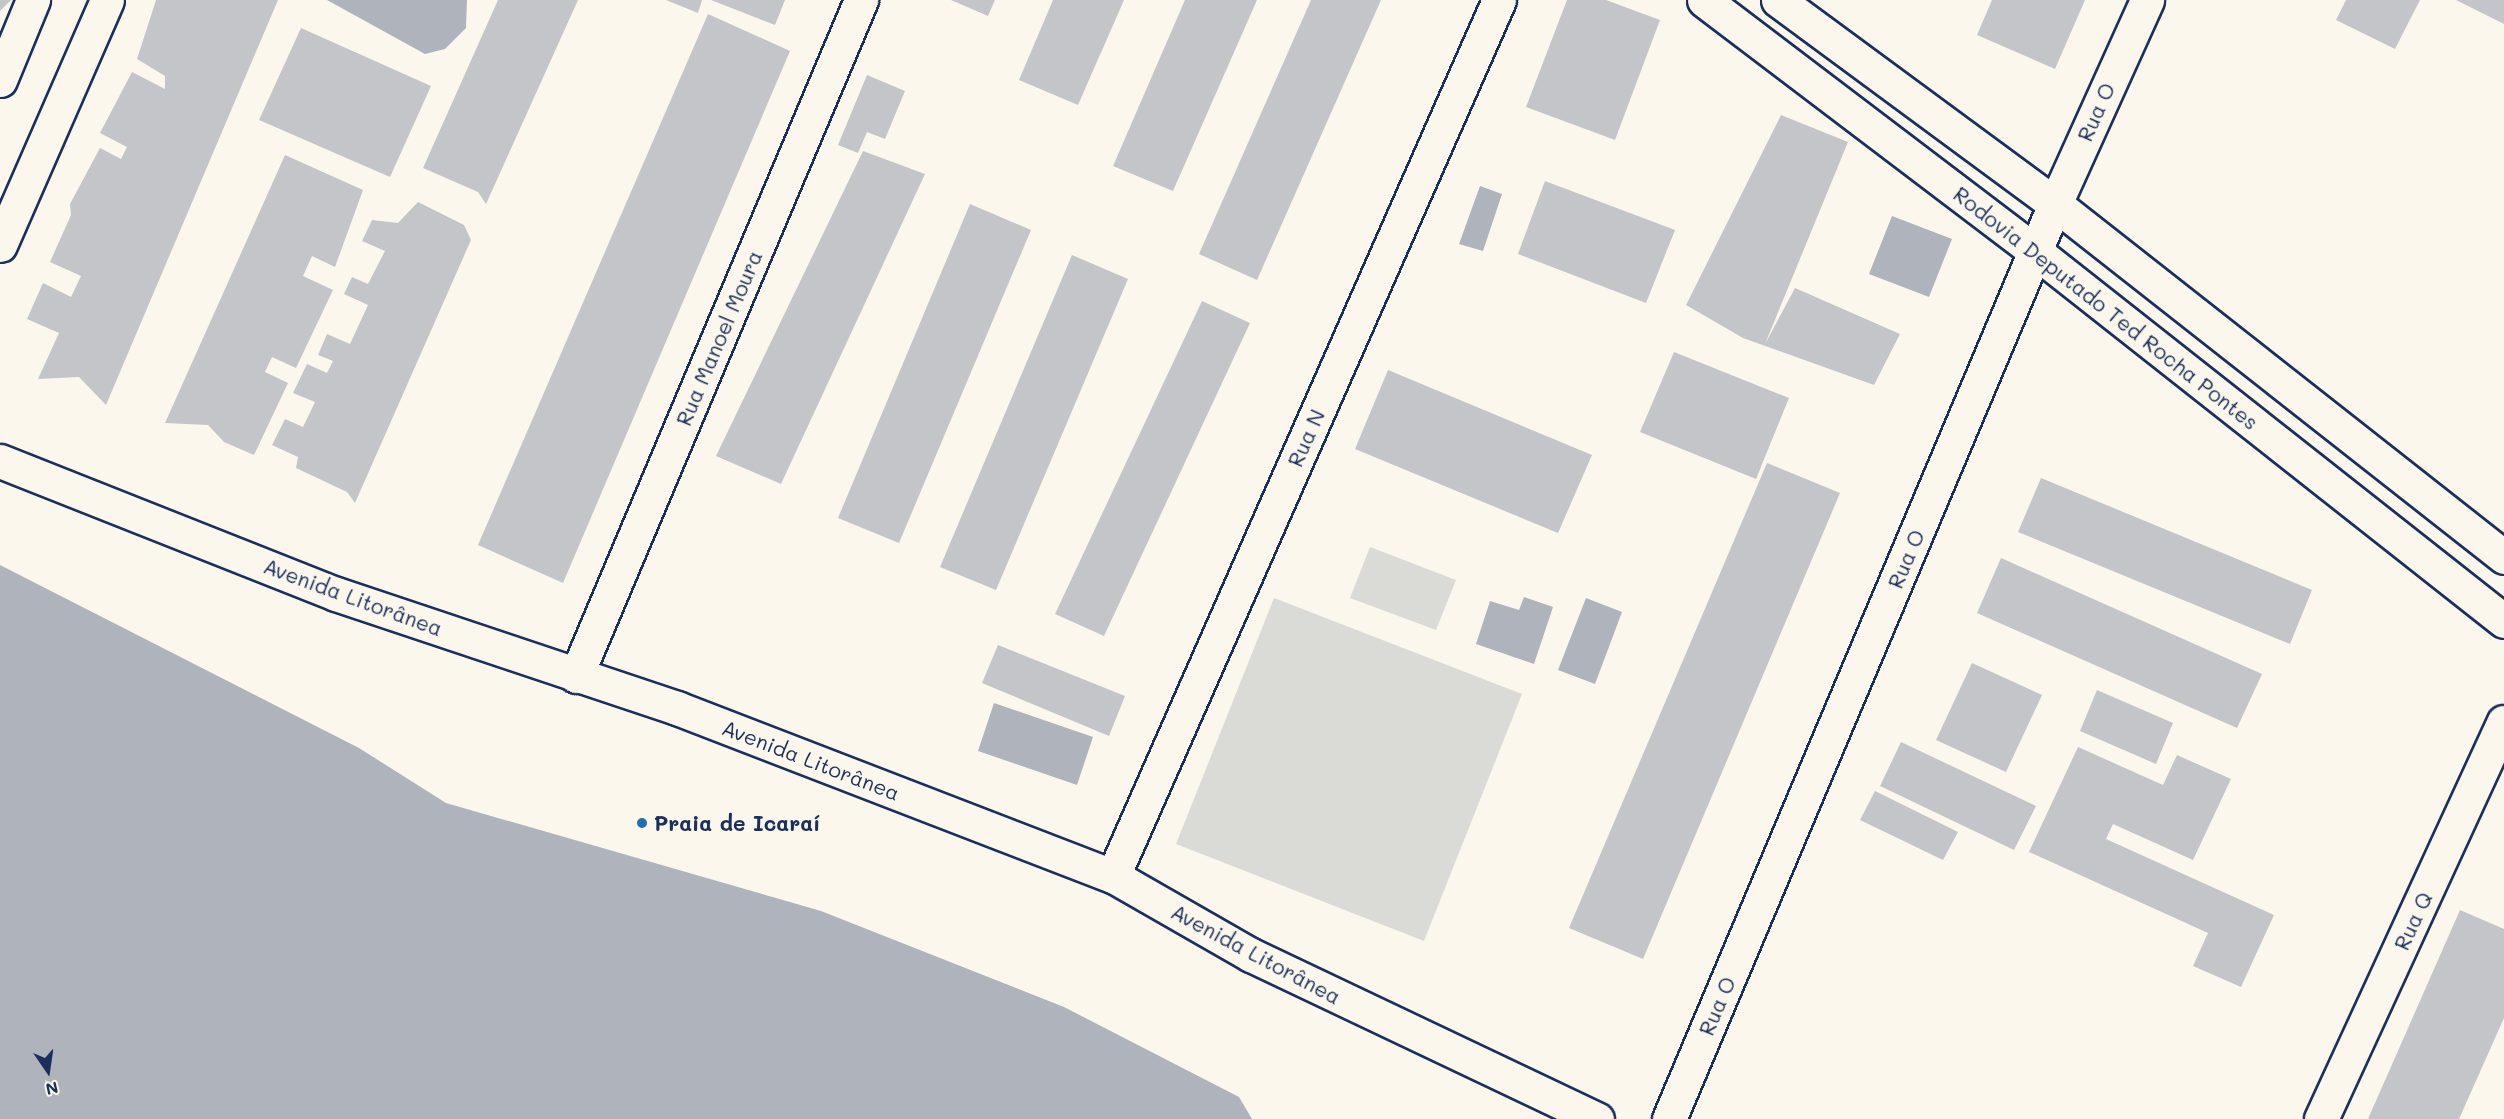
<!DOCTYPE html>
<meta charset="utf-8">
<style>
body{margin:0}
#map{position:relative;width:2504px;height:1119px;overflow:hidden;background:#fbf7ec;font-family:Mali,sans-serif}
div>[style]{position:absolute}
.green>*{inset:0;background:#dadad7}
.water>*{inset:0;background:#afb3bb}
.building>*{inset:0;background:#c3c5c9}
.roads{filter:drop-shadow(2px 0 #1b2f5e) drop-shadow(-2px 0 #1b2f5e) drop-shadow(0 2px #1b2f5e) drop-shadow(0 -2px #1b2f5e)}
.street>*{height:33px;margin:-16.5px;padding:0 16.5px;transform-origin:16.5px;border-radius:16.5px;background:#fbf7ec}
.secondary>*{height:33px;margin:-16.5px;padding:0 16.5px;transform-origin:16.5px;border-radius:16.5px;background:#fbf7ec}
.dots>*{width:16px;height:16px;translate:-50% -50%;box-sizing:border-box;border:3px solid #fbf7ec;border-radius:50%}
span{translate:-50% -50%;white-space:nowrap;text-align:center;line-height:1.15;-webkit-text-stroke:4.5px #fbf7ec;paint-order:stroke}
.street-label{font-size:21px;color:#1b2f5e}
.poi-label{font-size:21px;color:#1b2f5e;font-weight:700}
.left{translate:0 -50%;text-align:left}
.north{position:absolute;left:18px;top:1041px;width:60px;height:60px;-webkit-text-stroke:4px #fbf7ec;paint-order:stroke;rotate:167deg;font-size:16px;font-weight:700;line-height:24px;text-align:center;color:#1b2f5e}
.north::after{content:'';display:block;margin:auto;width:21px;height:27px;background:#1b2f5e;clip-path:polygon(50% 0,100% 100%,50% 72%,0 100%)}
</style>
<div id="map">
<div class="green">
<div style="clip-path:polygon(1370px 547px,1456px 580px,1436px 630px,1350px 598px)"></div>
<div style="clip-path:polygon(1274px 598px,1522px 694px,1424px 941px,1176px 844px)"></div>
</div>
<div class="water">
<div style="clip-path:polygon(327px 0,467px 0,466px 28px,445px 49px,425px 54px)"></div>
<div style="clip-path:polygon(1480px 186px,1502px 194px,1483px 251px,1459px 244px)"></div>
<div style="clip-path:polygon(1892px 216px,1952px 239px,1929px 297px,1869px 274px)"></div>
<div style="clip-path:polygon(0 565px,359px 748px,446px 803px,821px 911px,1064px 1007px,1239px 1097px,1252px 1119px,0 1119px)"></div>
<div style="clip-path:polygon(1524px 597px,1553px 607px,1534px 664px,1476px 644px,1490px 601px,1519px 610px)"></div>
<div style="clip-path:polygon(1586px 598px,1622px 612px,1595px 684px,1558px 670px)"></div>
<div style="clip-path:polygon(994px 703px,1093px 737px,1077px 785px,978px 751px)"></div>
</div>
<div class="building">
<div style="clip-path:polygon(0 0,11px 0,0 11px)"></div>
<div style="clip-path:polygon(156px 0,278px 0,106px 405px,79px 377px,38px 379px,59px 333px,27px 319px,43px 283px,71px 297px,81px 276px,50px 262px,71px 215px,70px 204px,100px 148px,121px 159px,127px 147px,100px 133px,132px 72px,165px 89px,165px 76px,137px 59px)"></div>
<div style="clip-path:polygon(498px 0,578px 0,486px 204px,478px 192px,423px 168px)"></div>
<div style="clip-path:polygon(666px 0,702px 0,698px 13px)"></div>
<div style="clip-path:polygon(711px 0,785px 0,775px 25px)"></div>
<div style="clip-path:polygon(951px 0,995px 0,988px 16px)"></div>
<div style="clip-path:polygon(1053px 0,1124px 0,1078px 105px,1019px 80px)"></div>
<div style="clip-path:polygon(1185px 0,1257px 0,1173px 191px,1113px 166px)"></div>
<div style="clip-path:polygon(1311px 0,1381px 0,1257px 280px,1199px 254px)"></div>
<div style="clip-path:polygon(1567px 0,1606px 0,1660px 20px,1615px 140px,1526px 107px)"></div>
<div style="clip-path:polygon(1992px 0,2085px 0,2055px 69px,1977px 35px)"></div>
<div style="clip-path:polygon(2346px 0,2420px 0,2395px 49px,2336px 20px)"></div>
<div style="clip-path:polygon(2456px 0,2504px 0,2504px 24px)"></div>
<div style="clip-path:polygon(708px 14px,790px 51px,563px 583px,478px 545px)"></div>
<div style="clip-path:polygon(301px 28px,431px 86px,390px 177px,259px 120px)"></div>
<div style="clip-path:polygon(867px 75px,905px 91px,885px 139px,867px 132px,858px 153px,838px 145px)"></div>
<div style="clip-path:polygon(1781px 115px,1848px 142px,1765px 344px,1795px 288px,1900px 334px,1874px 385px,1743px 338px,1686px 305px)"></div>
<div style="clip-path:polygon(863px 151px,925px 174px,781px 484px,716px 456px)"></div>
<div style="clip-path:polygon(285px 155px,363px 190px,335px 267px,312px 256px,303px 276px,333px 290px,296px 368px,272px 357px,265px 372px,288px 383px,254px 455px,224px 442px,208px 425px,165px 423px)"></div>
<div style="clip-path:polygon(1545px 181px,1675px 230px,1646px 303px,1518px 254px)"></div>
<div style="clip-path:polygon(418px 202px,464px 225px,471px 240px,355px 503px,347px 492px,296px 468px,298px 457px,272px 445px,285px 419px,303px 427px,315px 402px,293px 393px,307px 364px,327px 373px,333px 361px,318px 355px,327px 334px,350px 344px,368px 305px,344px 294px,352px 277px,368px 284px,385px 251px,362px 241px,372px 220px,398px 223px)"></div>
<div style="clip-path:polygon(970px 204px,1031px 230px,899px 543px,838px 518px)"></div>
<div style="clip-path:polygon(1072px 255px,1128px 279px,996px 590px,940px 567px)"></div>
<div style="clip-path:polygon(1202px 301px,1250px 323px,1104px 636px,1055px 614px)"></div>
<div style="clip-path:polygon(1674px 352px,1789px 398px,1756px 479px,1640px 432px)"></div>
<div style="clip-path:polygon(1388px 370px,1592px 455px,1558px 533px,1355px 449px)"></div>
<div style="clip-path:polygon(1767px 463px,1840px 493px,1643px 959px,1569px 928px)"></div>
<div style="clip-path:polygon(2041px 478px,2312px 590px,2290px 644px,2018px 532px)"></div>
<div style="clip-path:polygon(2001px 558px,2262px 674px,2237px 728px,1977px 613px)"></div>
<div style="clip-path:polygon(998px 645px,1125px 696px,1109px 736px,982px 683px)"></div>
<div style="clip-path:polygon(1972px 663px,2042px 695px,2006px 772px,1936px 740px)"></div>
<div style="clip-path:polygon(2097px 690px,2173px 723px,2156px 764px,2080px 731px)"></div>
<div style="clip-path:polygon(1901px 742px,2036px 806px,2014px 850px,1880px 786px)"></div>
<div style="clip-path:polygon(2078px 747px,2163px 785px,2177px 755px,2231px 779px,2193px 860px,2113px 824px,2106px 839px,2274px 915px,2241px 987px,2193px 966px,2208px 933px,2029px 852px)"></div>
<div style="clip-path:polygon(1875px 791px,1958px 832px,1943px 860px,1860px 820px)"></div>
<div style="clip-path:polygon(2460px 910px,2504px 929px,2504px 1018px,2459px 1119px,2368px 1119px)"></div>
</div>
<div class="roads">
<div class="street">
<div style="left:0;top:80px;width:87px;rotate:-67.6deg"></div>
<div style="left:0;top:245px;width:267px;rotate:-66.4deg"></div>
<div style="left:0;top:461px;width:361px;rotate:21.6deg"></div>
<div style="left:336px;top:594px;width:360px;rotate:18.5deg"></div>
<div style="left:677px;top:708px;width:467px;rotate:21.1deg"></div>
<div style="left:1113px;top:876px;width:159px;rotate:29.8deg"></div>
<div style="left:1251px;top:955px;width:383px;rotate:25.4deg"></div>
<div style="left:576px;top:676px;width:734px;rotate:-67.14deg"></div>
<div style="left:1113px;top:876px;width:957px;rotate:-66.22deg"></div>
<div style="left:1669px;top:1119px;width:993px;rotate:-67.13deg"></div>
<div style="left:2055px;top:204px;width:224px;rotate:-65.7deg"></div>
<div style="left:2321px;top:1119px;width:437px;rotate:-65.3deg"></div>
</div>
<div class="secondary">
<div style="left:1704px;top:0;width:417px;rotate:37.2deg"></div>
<div style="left:2036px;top:252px;width:596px;rotate:38.25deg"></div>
<div style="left:1778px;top:0;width:344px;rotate:36.4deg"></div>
<div style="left:2055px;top:204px;width:571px;rotate:38.17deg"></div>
</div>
</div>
<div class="dots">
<div style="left:642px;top:823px;background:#1f6fb2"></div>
</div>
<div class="street-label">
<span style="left:2096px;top:112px;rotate:-66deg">Rua O</span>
<span style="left:2106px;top:308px;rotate:38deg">Rodovia Deputado Ted Rocha Pontes</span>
<span style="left:719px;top:338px;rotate:-67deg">Rua Manoel Moura</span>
<span style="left:1306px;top:438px;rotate:-66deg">Rua N</span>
<span style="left:1906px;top:559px;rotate:-67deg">Rua O</span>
<span style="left:353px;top:597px;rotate:20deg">Avenida Litorânea</span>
<span style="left:811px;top:760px;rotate:21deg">Avenida Litorânea</span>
<span style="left:2413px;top:921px;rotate:-65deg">Rua Q</span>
<span style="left:1256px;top:954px;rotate:28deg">Avenida Litorânea</span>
<span style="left:1717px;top:1006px;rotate:-67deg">Rua O</span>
</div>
<div class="poi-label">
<span class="left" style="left:654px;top:823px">Praia de Icaraí</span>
</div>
<div class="north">N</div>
</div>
